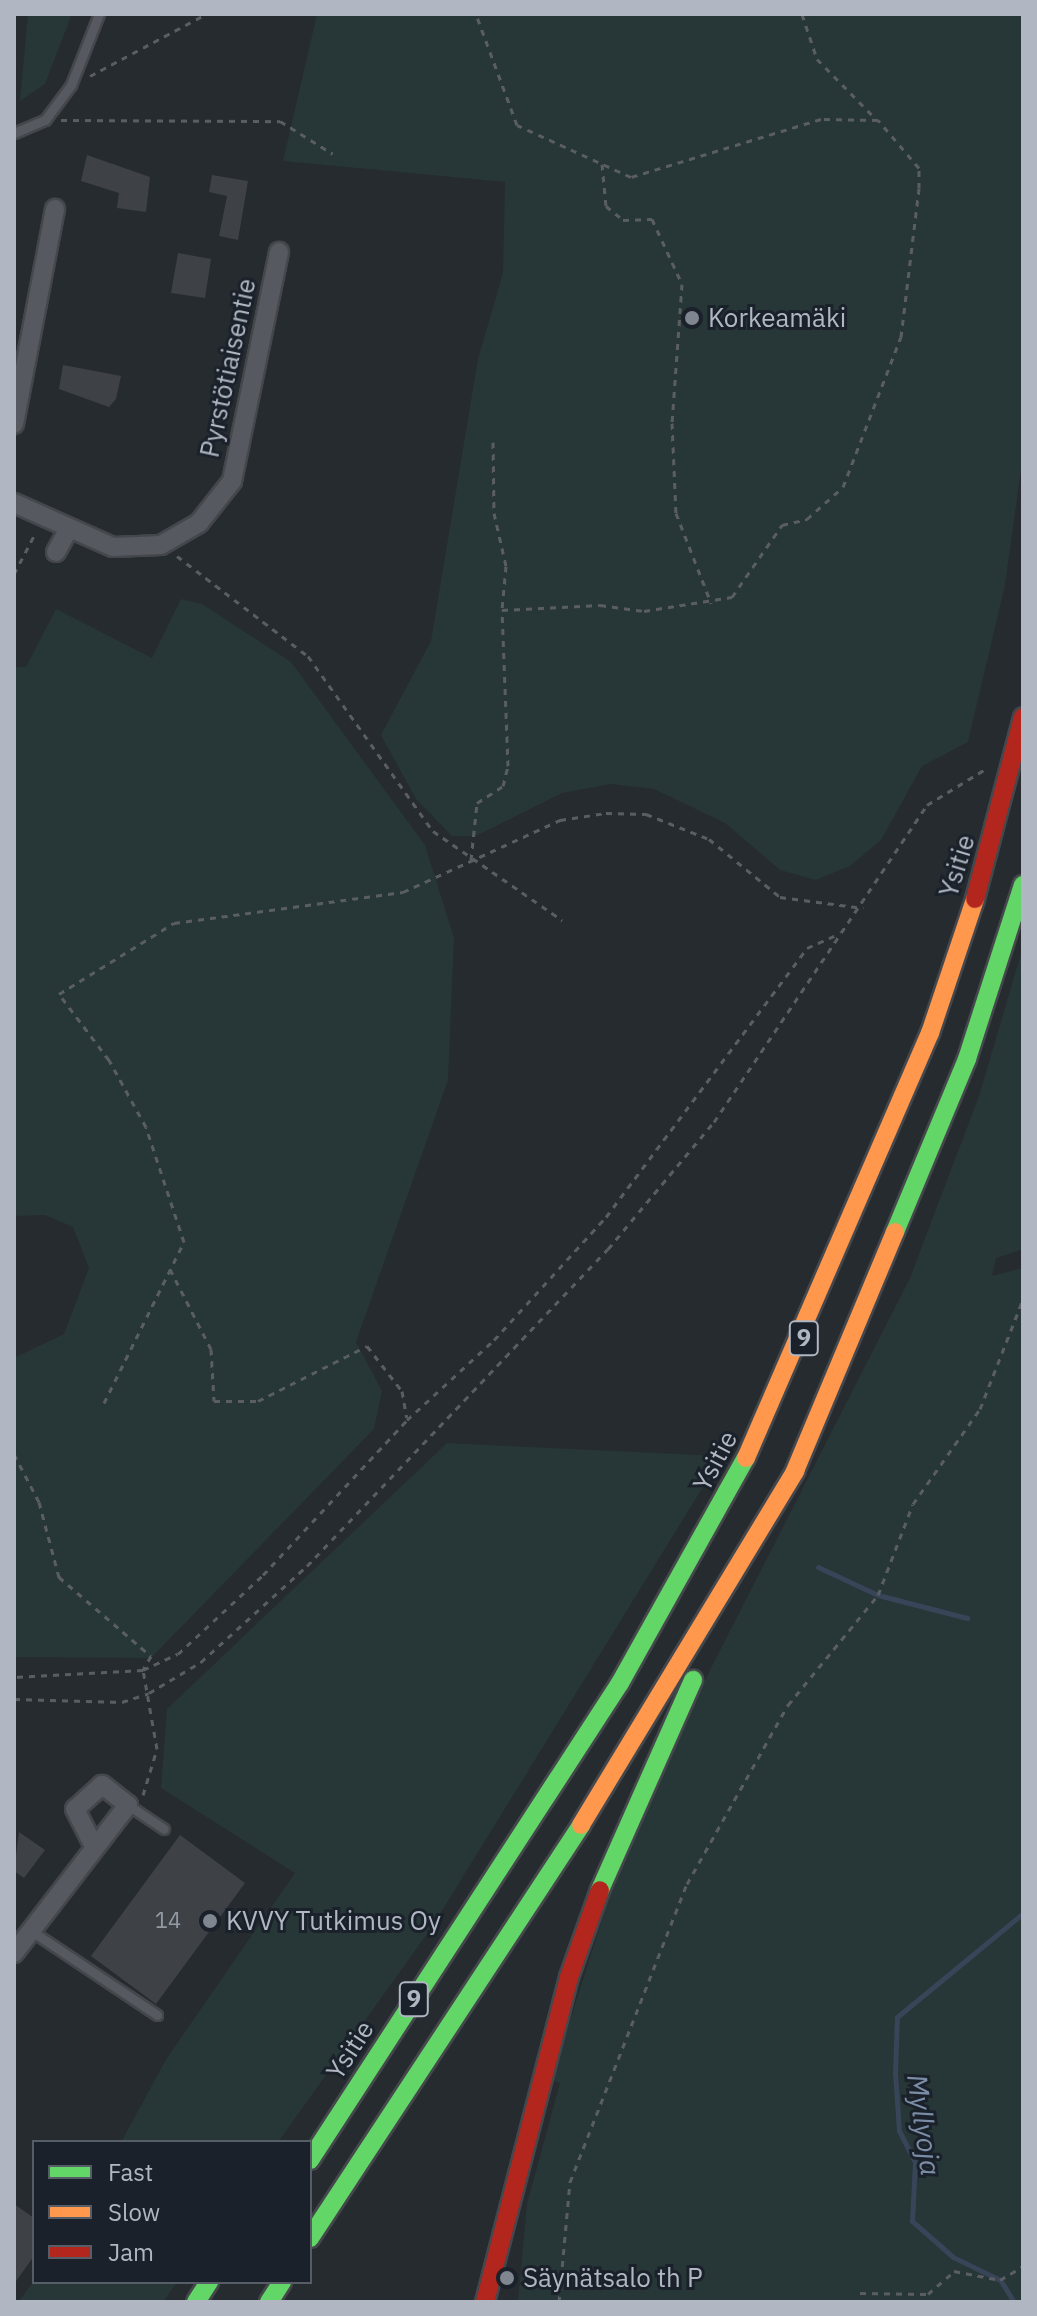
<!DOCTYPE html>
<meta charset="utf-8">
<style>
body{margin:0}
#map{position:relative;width:1037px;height:2316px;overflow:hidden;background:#262b30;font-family:"IBM Plex Sans",sans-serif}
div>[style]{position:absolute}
.green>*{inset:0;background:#273636}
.stream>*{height:5px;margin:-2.5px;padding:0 2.5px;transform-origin:2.5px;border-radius:2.5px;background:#384558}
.building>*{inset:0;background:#3e4247}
.path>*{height:3px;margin-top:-1.5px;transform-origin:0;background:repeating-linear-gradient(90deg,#5a5e63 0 6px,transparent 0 12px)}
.roads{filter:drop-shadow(2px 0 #44474b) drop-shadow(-2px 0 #44474b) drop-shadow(0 2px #44474b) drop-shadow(0 -2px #44474b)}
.lane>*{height:9px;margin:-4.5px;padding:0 4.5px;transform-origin:4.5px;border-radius:4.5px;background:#56595f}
.street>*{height:18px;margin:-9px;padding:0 9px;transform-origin:9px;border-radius:9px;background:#56595f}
.fast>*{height:18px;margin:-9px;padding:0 9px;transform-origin:9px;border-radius:9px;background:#63d668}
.slow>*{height:18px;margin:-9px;padding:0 9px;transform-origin:9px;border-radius:9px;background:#ff974d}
.jam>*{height:18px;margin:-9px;padding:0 9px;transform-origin:9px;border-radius:9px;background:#b3261e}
.dots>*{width:22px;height:22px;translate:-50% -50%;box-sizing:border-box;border:4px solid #1b212a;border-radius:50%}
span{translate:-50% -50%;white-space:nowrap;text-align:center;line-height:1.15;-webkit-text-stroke:6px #1b212a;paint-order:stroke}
.number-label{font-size:22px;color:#949aa3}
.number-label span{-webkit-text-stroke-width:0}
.shield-label span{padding:2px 6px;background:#1b212a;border:2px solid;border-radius:6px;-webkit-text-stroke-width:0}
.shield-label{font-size:24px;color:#b0b7c2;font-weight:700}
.poi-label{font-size:26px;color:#b0b7c2}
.left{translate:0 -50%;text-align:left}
.street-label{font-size:26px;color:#b0b7c2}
.water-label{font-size:28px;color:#7c8ea7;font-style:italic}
.frame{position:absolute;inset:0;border:16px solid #b0b7c2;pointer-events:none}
.legend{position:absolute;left:32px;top:2140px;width:280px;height:144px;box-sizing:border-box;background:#1b212a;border:2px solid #575d67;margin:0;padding:10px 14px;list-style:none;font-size:24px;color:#b0b7c2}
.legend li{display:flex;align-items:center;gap:16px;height:40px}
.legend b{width:40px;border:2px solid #575d67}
</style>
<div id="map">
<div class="green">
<div style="clip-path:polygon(28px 14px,72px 14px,45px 84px,20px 101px)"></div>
<div style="clip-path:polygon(317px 14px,1023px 14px,1023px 455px,1005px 585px,968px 742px,922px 766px,881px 840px,850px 866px,816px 880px,780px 870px,725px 823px,654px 789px,611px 784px,562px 793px,476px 836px,452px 836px,416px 799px,381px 735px,431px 641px,478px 359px,503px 273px,505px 182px,283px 161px)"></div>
<div style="clip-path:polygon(181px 599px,202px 604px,291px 662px,425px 845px,454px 938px,448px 1080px,356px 1342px,382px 1391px,374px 1429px,151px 1658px,14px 1657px,14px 1358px,64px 1334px,89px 1268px,73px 1227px,45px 1215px,14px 1216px,14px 667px,26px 667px,56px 609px,152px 658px)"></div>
<div style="clip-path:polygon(1023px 947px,1023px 1249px,996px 1258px,992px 1276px,1023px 1268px,1023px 2302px,518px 2302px,527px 2204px,560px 2083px,551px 2080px,615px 1879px,657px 1774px,910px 1278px,979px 1096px)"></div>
<div style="clip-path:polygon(447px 1443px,722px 1456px,432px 1927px,278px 2142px,121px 2142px,167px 2058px,295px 1873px,161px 1788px,167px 1709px)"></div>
<div style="clip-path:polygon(34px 2281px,34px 2282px,177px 2282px,163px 2302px,18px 2302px)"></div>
</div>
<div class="stream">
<div style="left:818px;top:1567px;width:66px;rotate:25deg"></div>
<div style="left:878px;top:1595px;width:92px;rotate:14.5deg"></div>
<div style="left:1014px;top:2302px;width:26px;rotate:-122deg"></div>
<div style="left:1000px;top:2280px;width:52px;rotate:-153.9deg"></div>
<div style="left:953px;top:2257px;width:55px;rotate:-138.7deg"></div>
<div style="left:912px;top:2221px;width:59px;rotate:-87.1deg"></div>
<div style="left:915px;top:2162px;width:35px;rotate:-117deg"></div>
<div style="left:899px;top:2131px;width:58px;rotate:-93.9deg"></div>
<div style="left:895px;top:2073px;width:56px;rotate:-88deg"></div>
<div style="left:897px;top:2017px;width:163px;rotate:-39.5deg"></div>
</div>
<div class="building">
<div style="clip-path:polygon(87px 155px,150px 177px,146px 212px,117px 208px,119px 193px,81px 181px)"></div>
<div style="clip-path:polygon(212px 175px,248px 181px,238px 240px,219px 236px,227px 196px,209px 192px)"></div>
<div style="clip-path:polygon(178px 253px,211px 259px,205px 298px,171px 293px)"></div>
<div style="clip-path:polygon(63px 365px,121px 376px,116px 399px,109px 407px,59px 389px)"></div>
<div style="clip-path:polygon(19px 1832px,45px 1850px,24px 1878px,14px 1871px)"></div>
<div style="clip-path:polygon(180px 1835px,245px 1883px,156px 2004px,91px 1956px)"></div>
<div style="clip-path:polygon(14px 2204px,34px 2218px,34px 2256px,14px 2284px)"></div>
</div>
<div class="path">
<div style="left:802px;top:14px;width:47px;rotate:71.6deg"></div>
<div style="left:817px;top:59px;width:84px;rotate:45.5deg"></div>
<div style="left:90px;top:76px;width:132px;rotate:-28.1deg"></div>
<div style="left:61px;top:120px;width:219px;rotate:0.3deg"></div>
<div style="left:280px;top:121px;width:62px;rotate:31.9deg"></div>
<div style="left:602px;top:164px;width:42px;rotate:84.6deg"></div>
<div style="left:606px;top:206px;width:22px;rotate:39deg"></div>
<div style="left:623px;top:220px;width:29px;rotate:-2deg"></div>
<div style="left:652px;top:219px;width:72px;rotate:65.2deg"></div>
<div style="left:682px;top:284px;width:139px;rotate:94.1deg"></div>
<div style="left:672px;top:423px;width:90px;rotate:87.5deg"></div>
<div style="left:676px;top:513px;width:97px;rotate:68.7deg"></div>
<div style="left:493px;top:442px;width:71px;rotate:89.2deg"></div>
<div style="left:494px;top:513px;width:54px;rotate:77.2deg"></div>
<div style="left:506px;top:566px;width:44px;rotate:95.2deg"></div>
<div style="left:177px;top:556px;width:165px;rotate:37.4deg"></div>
<div style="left:308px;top:656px;width:215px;rotate:54.5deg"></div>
<div style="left:433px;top:831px;width:157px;rotate:34.6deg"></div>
<div style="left:14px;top:574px;width:47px;rotate:-62.4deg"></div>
<div style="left:471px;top:860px;width:57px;rotate:-84deg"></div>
<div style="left:477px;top:803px;width:31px;rotate:-33deg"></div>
<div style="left:503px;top:786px;width:21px;rotate:-76deg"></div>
<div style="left:508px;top:766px;width:156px;rotate:-92.2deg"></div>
<div style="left:502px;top:610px;width:98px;rotate:-2.9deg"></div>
<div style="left:600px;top:605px;width:44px;rotate:7.8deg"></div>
<div style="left:644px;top:611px;width:89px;rotate:-9deg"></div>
<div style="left:732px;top:597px;width:88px;rotate:-55.2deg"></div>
<div style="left:782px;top:525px;width:26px;rotate:-13deg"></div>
<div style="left:807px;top:519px;width:48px;rotate:-41.6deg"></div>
<div style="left:843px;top:487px;width:161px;rotate:-68.9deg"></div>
<div style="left:901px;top:337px;width:150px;rotate:-83.1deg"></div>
<div style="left:919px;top:188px;width:20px;rotate:-90deg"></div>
<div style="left:919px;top:168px;width:63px;rotate:-130.5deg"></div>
<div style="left:878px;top:120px;width:57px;rotate:-179deg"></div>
<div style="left:821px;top:119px;width:199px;rotate:163deg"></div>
<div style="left:631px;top:177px;width:125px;rotate:-155.5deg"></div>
<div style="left:517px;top:125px;width:118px;rotate:-110.3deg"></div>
<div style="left:170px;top:1269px;width:90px;rotate:62.9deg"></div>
<div style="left:211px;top:1349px;width:52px;rotate:86.7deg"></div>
<div style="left:214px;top:1401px;width:44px"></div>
<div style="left:258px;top:1401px;width:122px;rotate:-26.8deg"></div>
<div style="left:367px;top:1346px;width:57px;rotate:52.1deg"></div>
<div style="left:402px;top:1391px;width:27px;rotate:80deg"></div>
<div style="left:104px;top:1403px;width:180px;rotate:-63.6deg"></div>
<div style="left:184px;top:1242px;width:121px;rotate:-108.3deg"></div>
<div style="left:146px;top:1127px;width:77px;rotate:-118.9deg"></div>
<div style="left:109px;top:1060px;width:83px;rotate:-127.1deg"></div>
<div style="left:59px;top:994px;width:135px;rotate:-31.7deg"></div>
<div style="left:174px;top:923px;width:231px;rotate:-7.7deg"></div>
<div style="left:403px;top:892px;width:173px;rotate:-24.6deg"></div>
<div style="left:560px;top:820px;width:47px;rotate:-8.7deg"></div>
<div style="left:606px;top:813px;width:40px;rotate:1.4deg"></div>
<div style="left:646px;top:814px;width:68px;rotate:21.6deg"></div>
<div style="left:709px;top:839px;width:92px;rotate:39.2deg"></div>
<div style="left:780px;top:897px;width:84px;rotate:7.5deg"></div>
<div style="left:14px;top:1454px;width:54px;rotate:62.5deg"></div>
<div style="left:39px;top:1502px;width:78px;rotate:75.1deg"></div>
<div style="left:59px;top:1577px;width:121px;rotate:40.7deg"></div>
<div style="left:151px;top:1656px;width:16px;rotate:120deg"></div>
<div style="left:143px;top:1670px;width:129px;rotate:176.9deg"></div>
<div style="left:14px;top:1699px;width:108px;rotate:1.6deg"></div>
<div style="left:122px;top:1702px;width:28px;rotate:-18deg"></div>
<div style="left:149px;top:1693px;width:61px;rotate:-30.8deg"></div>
<div style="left:201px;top:1662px;width:143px;rotate:-42.2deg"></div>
<div style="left:307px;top:1566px;width:437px;rotate:-46.5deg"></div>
<div style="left:608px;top:1249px;width:165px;rotate:-50.2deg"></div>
<div style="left:714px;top:1122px;width:382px;rotate:-56.1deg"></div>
<div style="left:927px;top:805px;width:67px;rotate:-31.6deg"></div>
<div style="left:143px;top:1795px;width:48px;rotate:-73.1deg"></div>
<div style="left:157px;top:1749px;width:80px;rotate:-100deg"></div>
<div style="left:143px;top:1670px;width:38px;rotate:-25deg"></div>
<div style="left:178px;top:1654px;width:116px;rotate:-42.9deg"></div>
<div style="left:263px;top:1575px;width:212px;rotate:-47.1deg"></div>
<div style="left:407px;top:1420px;width:118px;rotate:-42.6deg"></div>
<div style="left:494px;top:1340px;width:166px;rotate:-47.7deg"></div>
<div style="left:606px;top:1217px;width:336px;rotate:-53.2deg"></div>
<div style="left:807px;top:948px;width:36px;rotate:-24deg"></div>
<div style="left:860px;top:2293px;width:68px;rotate:0.8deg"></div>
<div style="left:928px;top:2294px;width:35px;rotate:-41deg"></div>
<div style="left:954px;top:2271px;width:47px;rotate:11.1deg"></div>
<div style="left:1000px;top:2280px;width:27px;rotate:-31deg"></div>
<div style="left:559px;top:2302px;width:121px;rotate:-84.8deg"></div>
<div style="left:570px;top:2182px;width:320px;rotate:-68.6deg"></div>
<div style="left:687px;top:1884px;width:206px;rotate:-60.6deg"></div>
<div style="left:788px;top:1705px;width:142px;rotate:-50.7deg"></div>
<div style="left:878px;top:1595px;width:97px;rotate:-69deg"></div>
<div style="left:913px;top:1504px;width:116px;rotate:-54.8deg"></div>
<div style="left:980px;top:1409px;width:118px;rotate:-68.6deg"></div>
</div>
<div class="roads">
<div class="lane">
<div style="left:14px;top:133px;width:34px;rotate:-23deg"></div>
<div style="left:45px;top:120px;width:44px;rotate:-53.4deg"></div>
<div style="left:71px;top:85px;width:76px;rotate:-68.5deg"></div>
<div style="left:128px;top:1805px;width:43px;rotate:33.7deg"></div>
<div style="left:30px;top:1930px;width:153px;rotate:33.8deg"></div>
</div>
<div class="street">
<div style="left:14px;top:424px;width:219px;rotate:-79.2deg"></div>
<div style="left:14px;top:503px;width:108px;rotate:24deg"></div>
<div style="left:113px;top:547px;width:48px;rotate:-2.4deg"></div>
<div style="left:161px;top:545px;width:44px;rotate:-30.1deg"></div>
<div style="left:199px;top:523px;width:53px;rotate:-51.8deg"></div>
<div style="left:232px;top:481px;width:234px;rotate:-78.4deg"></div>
<div style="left:56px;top:552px;width:25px;rotate:-61deg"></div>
<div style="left:14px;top:1953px;width:187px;rotate:-52.4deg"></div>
<div style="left:128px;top:1805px;width:33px;rotate:-142deg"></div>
<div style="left:102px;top:1785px;width:36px;rotate:138deg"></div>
<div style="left:75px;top:1809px;width:39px;rotate:63deg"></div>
</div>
<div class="fast">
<div style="left:895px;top:1232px;width:187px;rotate:-67.4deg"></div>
<div style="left:967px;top:1059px;width:183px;rotate:-72.2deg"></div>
<div style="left:600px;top:1890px;width:230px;rotate:-66.1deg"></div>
<div style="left:310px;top:2160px;width:569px;rotate:-56.98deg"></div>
<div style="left:620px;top:1683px;width:258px;rotate:-60.8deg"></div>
<div style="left:310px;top:2238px;width:494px;rotate:-56.7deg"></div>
<div style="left:196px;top:2302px;width:24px;rotate:-57deg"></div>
<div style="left:269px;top:2302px;width:24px;rotate:-57deg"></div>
</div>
<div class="slow">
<div style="left:746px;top:1458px;width:463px;rotate:-66.6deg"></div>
<div style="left:930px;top:1033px;width:141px;rotate:-71.4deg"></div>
<div style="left:581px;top:1825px;width:414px;rotate:-58.8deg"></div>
<div style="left:795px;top:1471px;width:259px;rotate:-67.3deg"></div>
</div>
<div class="jam">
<div style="left:975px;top:899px;width:188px;rotate:-75.2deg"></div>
<div style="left:485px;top:2302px;width:336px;rotate:-75.5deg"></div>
<div style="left:569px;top:1977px;width:92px;rotate:-70.4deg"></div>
</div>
</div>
<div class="dots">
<div style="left:692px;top:318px;background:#80868f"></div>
<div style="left:210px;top:1921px;background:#80868f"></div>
<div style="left:507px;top:2278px;background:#80868f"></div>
</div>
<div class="number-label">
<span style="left:168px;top:1920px">14</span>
</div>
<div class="shield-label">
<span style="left:804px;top:1338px">9</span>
<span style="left:414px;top:1999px">9</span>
</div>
<div class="poi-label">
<span class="left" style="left:708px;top:318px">Korkeamäki</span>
<span class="left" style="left:226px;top:1921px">KVVY Tutkimus Oy</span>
<span class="left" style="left:523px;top:2278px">Säynätsalo th P</span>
</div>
<div class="street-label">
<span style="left:228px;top:368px;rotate:-78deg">Pyrstötiaisentie</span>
<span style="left:957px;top:866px;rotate:-73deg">Ysitie</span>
<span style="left:715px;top:1461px;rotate:-62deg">Ysitie</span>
<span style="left:350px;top:2050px;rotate:-57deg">Ysitie</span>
</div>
<div class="water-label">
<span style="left:924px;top:2125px;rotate:82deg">Myllyoja</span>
</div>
<div class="frame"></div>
<ul class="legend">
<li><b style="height:10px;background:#63d668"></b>Fast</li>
<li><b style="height:10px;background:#ff974d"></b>Slow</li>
<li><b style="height:10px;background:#b3261e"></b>Jam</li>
</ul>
</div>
